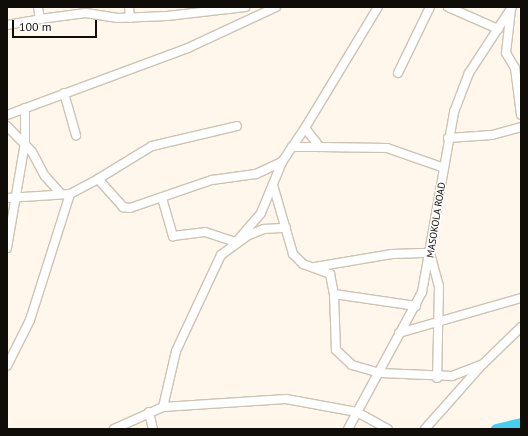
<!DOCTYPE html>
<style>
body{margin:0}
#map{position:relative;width:528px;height:436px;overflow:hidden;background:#fff7eb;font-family:"PT Sans",sans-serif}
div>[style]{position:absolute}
.river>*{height:10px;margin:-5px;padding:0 5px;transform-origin:5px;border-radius:5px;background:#42d2f0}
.roads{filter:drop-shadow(1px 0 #ccc3b5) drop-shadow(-1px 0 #ccc3b5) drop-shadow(0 1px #ccc3b5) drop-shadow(0 -1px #ccc3b5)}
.minor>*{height:8px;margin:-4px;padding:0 4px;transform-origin:4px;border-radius:4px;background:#fff}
span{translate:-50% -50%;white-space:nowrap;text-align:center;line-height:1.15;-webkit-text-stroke:3px #fff;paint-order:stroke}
.street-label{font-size:10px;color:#100d09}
.frame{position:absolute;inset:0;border:8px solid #100d09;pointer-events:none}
.scale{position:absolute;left:12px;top:20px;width:85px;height:18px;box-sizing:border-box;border:2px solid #100d09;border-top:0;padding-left:5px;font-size:12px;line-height:14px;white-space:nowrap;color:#100d09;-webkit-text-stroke:3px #fff;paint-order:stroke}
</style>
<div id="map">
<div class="river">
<div style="left:496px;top:429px;width:26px;rotate:-13deg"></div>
</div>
<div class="roads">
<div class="minor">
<div style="left:38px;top:7px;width:12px;rotate:81deg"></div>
<div style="left:40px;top:19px;width:46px;rotate:-7.4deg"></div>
<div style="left:86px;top:13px;width:32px;rotate:9deg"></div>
<div style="left:118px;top:18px;width:49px;rotate:-2.3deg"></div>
<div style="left:167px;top:16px;width:79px;rotate:-6.6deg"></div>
<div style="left:129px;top:7px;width:11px;rotate:85deg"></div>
<div style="left:378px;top:7px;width:141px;rotate:121.1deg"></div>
<div style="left:305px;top:128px;width:24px;rotate:52deg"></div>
<div style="left:320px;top:147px;width:67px;rotate:0.9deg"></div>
<div style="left:387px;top:148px;width:60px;rotate:19.3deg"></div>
<div style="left:448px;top:7px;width:55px;rotate:23.7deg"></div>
<div style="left:511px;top:9px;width:44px;rotate:96.5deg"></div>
<div style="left:506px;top:53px;width:17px;rotate:59deg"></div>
<div style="left:515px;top:68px;width:47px;rotate:82.7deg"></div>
<div style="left:7px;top:25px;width:34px;rotate:-10deg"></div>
<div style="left:398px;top:73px;width:73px;rotate:-64.1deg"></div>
<div style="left:64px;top:93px;width:44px;rotate:74.1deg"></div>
<div style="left:7px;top:115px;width:193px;rotate:-20.3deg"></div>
<div style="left:188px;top:48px;width:97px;rotate:-25deg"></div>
<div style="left:7px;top:126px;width:36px;rotate:46deg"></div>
<div style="left:32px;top:152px;width:27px;rotate:62deg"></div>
<div style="left:45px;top:176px;width:24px;rotate:48deg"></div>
<div style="left:305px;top:128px;width:23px;rotate:124deg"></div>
<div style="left:292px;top:147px;width:28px"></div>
<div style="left:448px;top:138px;width:44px;rotate:-3.9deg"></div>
<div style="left:492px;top:135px;width:30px;rotate:-15deg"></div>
<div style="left:98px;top:179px;width:63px;rotate:-31.4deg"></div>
<div style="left:152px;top:146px;width:87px;rotate:-13.2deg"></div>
<div style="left:273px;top:185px;width:72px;rotate:73.8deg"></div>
<div style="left:293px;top:254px;width:14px;rotate:45deg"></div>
<div style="left:303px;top:264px;width:29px;rotate:20deg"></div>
<div style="left:330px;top:274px;width:20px;rotate:79deg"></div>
<div style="left:334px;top:294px;width:83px;rotate:8.3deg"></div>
<div style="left:7px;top:198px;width:63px;rotate:-3.6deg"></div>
<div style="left:70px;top:194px;width:32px;rotate:-28deg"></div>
<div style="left:98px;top:179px;width:38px;rotate:48deg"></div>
<div style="left:123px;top:207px;width:7px;rotate:8deg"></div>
<div style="left:130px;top:208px;width:87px;rotate:-18.9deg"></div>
<div style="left:212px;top:180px;width:44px;rotate:-7.8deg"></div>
<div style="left:256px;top:174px;width:29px;rotate:-25deg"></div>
<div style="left:162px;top:198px;width:40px;rotate:74deg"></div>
<div style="left:173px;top:236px;width:32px;rotate:-7deg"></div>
<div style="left:205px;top:232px;width:33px;rotate:18deg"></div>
<div style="left:236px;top:242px;width:38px;rotate:-49deg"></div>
<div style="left:261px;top:213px;width:55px;rotate:-67.6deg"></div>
<div style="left:282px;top:162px;width:18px;rotate:-56deg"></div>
<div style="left:7px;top:248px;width:107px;rotate:-80.3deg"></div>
<div style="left:25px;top:143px;width:35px;rotate:-90deg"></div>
<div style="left:315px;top:267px;width:78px;rotate:-9.6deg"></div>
<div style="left:392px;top:254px;width:38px;rotate:-2deg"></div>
<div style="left:430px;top:253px;width:34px;rotate:75deg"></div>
<div style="left:439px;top:286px;width:92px;rotate:91.2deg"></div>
<div style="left:334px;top:294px;width:56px;rotate:88deg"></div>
<div style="left:336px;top:350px;width:22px;rotate:43deg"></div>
<div style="left:352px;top:365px;width:29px;rotate:16deg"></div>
<div style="left:380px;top:373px;width:72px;rotate:2.4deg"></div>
<div style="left:452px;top:376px;width:33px;rotate:-21deg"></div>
<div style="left:483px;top:364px;width:53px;rotate:-44.2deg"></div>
<div style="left:399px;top:333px;width:127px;rotate:-16deg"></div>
<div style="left:7px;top:366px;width:51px;rotate:-63.4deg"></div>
<div style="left:30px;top:320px;width:132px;rotate:-72.4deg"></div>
<div style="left:163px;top:407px;width:57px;rotate:-76.9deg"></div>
<div style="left:176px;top:351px;width:106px;rotate:-64.9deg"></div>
<div style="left:221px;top:255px;width:34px;rotate:-36deg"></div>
<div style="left:249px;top:235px;width:16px;rotate:-22deg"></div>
<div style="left:264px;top:229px;width:22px;rotate:-3deg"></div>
<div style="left:149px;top:412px;width:17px;rotate:77deg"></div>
<div style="left:114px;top:429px;width:54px;rotate:-24.2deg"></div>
<div style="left:163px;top:407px;width:123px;rotate:-3.7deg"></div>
<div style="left:286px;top:399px;width:72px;rotate:10.4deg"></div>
<div style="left:357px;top:412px;width:35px;rotate:29deg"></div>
<div style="left:348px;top:429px;width:156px;rotate:-61.6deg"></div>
<div style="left:422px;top:292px;width:183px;rotate:-79.9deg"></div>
<div style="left:454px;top:112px;width:42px;rotate:-69deg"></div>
<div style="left:469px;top:73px;width:79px;rotate:-56.9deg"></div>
<div style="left:425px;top:429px;width:83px;rotate:-48.4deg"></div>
</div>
</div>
<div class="street-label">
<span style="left:436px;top:220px;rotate:-81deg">MASOKOLA ROAD</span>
</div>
<div class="frame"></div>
<div class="scale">100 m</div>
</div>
